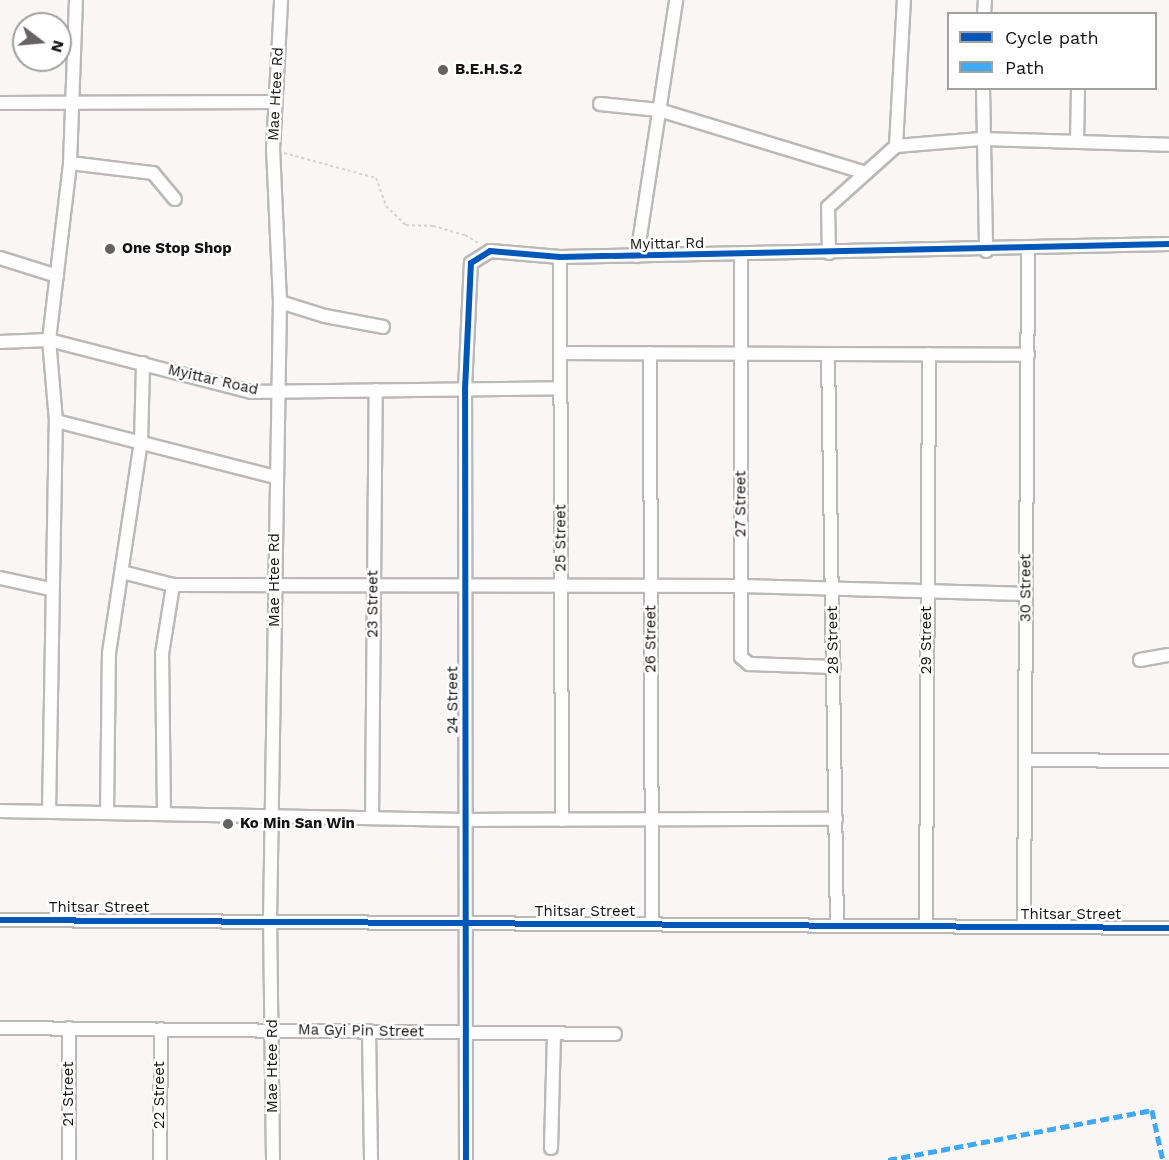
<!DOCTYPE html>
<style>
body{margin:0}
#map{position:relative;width:1169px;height:1160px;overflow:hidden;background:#f9f6f5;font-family:"Work Sans",sans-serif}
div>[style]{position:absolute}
.path>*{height:2px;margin-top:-1px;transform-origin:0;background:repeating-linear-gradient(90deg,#d3d2d2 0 3px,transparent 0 6px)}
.roads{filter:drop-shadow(2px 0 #bbb9b8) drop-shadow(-2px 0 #bbb9b8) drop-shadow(0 2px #bbb9b8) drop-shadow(0 -2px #bbb9b8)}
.minor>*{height:12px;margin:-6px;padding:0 6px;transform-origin:6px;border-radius:6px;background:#fefefe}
.quiet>*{height:4.5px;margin-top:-2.25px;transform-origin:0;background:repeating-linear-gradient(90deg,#3fa9f5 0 9px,transparent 0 13.5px)}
.cycleway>*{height:6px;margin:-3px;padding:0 3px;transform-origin:3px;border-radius:3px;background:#0057b8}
.dots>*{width:16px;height:16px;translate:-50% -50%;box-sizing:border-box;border:3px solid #fff;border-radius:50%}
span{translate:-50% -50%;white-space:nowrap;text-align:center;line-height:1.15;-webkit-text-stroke:5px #fff;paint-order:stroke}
.poi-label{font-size:15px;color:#151312;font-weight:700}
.left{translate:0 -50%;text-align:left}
.street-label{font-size:15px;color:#151312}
.legend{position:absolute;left:947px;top:12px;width:210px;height:78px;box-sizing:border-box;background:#fff;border:2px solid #a1a1a0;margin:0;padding:8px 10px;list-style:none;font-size:18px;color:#151312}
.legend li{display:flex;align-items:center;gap:12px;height:30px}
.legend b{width:30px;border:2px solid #a1a1a0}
.north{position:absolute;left:12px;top:12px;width:60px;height:60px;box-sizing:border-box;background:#fff;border:2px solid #a1a1a0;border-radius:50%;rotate:106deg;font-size:16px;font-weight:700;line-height:24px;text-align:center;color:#151312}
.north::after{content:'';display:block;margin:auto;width:21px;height:27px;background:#656261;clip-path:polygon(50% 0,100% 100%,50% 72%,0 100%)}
</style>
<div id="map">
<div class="path">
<div style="left:284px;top:153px;width:95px;rotate:15.2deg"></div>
<div style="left:376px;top:178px;width:30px;rotate:70deg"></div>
<div style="left:386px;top:206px;width:28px;rotate:44deg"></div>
<div style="left:406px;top:225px;width:27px;rotate:2deg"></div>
<div style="left:433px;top:226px;width:33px;rotate:16deg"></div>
<div style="left:465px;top:235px;width:17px;rotate:31deg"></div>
</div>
<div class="roads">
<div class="minor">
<div style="left:984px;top:14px;width:14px;rotate:-86deg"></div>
<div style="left:983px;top:88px;width:163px;rotate:88.9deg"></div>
<div style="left:0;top:103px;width:275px;rotate:-0.2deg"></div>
<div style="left:600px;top:104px;width:59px;rotate:5.8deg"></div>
<div style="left:659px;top:110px;width:213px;rotate:16.9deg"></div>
<div style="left:1077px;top:142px;width:54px;rotate:-88.9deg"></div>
<div style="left:896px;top:146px;width:146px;rotate:-86.9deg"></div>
<div style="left:70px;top:163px;width:84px;rotate:6.9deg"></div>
<div style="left:153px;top:173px;width:34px;rotate:50deg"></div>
<div style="left:829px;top:253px;width:46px;rotate:-91.2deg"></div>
<div style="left:828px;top:207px;width:91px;rotate:-41.9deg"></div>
<div style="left:896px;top:146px;width:85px;rotate:-4.7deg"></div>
<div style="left:981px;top:139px;width:188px;rotate:1.8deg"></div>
<div style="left:741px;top:254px;width:403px;rotate:90deg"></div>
<div style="left:741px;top:657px;width:11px;rotate:41deg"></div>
<div style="left:749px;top:664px;width:85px;rotate:2deg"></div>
<div style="left:637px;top:256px;width:259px;rotate:-81.3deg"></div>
<div style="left:560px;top:257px;width:563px;rotate:89.8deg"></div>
<div style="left:0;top:258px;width:60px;rotate:17.5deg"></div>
<div style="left:280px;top:302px;width:47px;rotate:17.3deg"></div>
<div style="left:325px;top:316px;width:59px;rotate:10.7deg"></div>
<div style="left:0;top:342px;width:49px;rotate:-2.3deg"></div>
<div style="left:49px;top:340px;width:209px;rotate:14.4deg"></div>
<div style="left:251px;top:392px;width:309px;rotate:-0.7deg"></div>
<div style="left:560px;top:353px;width:468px;rotate:0.2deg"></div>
<div style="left:650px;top:353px;width:571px;rotate:89.8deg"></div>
<div style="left:828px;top:354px;width:571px;rotate:89.1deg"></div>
<div style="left:56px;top:421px;width:227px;rotate:14.3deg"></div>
<div style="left:122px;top:572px;width:53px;rotate:14.3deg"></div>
<div style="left:173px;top:585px;width:568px;rotate:0.1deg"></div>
<div style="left:741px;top:586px;width:285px;rotate:1.6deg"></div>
<div style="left:0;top:578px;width:51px;rotate:12.4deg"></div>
<div style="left:1140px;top:660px;width:29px;rotate:-10deg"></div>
<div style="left:1025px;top:760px;width:144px;rotate:0.4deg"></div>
<div style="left:0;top:811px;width:464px;rotate:1.1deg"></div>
<div style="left:464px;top:820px;width:372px;rotate:-0.2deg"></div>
<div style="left:49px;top:812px;width:391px;rotate:-89deg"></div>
<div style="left:56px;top:421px;width:81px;rotate:-94.9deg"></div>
<div style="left:49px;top:340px;width:178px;rotate:-83.2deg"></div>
<div style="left:70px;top:163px;width:163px;rotate:-87.9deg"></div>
<div style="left:107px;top:813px;width:160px;rotate:-89.3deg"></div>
<div style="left:109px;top:653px;width:213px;rotate:-81.4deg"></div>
<div style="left:141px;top:442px;width:79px;rotate:-88.5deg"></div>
<div style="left:164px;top:813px;width:159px;rotate:-90.7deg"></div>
<div style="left:162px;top:654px;width:70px;rotate:-80.9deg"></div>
<div style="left:372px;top:817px;width:427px;rotate:-89.5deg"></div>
<div style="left:0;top:920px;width:1169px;rotate:0.39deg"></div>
<div style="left:926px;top:926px;width:572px;rotate:-89.7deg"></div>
<div style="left:1024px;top:927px;width:677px;rotate:-89.66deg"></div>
<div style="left:0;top:1028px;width:615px;rotate:0.56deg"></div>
<div style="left:369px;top:1031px;width:129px;rotate:89.1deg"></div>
<div style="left:551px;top:1148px;width:115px;rotate:-88.5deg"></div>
<div style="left:69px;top:1160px;width:132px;rotate:-90deg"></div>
<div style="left:160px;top:1160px;width:131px;rotate:-89.6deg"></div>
<div style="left:273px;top:1160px;width:238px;rotate:-90.7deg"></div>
<div style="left:270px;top:922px;width:620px;rotate:-89.08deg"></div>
<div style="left:280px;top:302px;width:152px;rotate:-92.6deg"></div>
<div style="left:273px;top:150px;width:150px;rotate:-86.9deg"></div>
<div style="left:466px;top:1160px;width:771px;rotate:-90.07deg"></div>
<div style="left:465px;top:389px;width:126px;rotate:-87.3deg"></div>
<div style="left:471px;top:263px;width:22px;rotate:-32deg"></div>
<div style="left:490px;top:251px;width:70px;rotate:4.9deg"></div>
<div style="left:560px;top:257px;width:609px;rotate:-1.22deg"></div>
</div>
</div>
<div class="quiet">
<div style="left:888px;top:1160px;width:269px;rotate:-10.7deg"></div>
<div style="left:1152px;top:1110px;width:51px;rotate:77.6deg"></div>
</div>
<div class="cycleway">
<div style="left:0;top:920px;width:1169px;rotate:0.39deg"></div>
<div style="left:466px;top:1160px;width:771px;rotate:-90.07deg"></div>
<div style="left:465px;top:389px;width:126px;rotate:-87.3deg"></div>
<div style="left:471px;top:263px;width:22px;rotate:-32deg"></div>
<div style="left:490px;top:251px;width:70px;rotate:4.9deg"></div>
<div style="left:560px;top:257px;width:609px;rotate:-1.22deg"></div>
</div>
<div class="dots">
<div style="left:443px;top:70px;background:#656261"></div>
<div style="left:110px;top:249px;background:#656261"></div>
<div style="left:228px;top:824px;background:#656261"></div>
</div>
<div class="poi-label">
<span class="left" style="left:455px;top:70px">B.E.H.S.2</span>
<span class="left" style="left:122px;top:249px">One Stop Shop</span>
<span class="left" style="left:240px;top:824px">Ko Min San Win</span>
</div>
<div class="street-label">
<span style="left:276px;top:94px;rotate:-87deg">Mae Htee Rd</span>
<span style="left:667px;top:244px;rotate:-1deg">Myittar Rd</span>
<span style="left:213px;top:380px;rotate:13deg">Myittar Road</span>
<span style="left:741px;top:504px;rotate:-90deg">27 Street</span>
<span style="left:561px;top:538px;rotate:-90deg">25 Street</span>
<span style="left:275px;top:580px;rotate:-90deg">Mae Htee Rd</span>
<span style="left:1026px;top:588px;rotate:-90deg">30 Street</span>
<span style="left:373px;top:604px;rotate:-90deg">23 Street</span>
<span style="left:651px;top:639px;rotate:-90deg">26 Street</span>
<span style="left:833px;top:640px;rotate:-91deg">28 Street</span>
<span style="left:927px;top:640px;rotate:-90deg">29 Street</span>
<span style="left:453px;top:700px;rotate:-90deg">24 Street</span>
<span style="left:99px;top:908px">Thitsar Street</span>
<span style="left:585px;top:912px">Thitsar Street</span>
<span style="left:1071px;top:915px">Thitsar Street</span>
<span style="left:361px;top:1031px;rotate:1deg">Ma Gyi Pin Street</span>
<span style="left:273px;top:1066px;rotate:-90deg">Mae Htee Rd</span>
<span style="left:69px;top:1094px;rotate:-90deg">21 Street</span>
<span style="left:160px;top:1095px;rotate:-90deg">22 Street</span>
</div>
<ul class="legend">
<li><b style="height:8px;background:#0057b8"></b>Cycle path</li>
<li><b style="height:8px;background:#3fa9f5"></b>Path</li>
</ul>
<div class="north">N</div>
</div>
